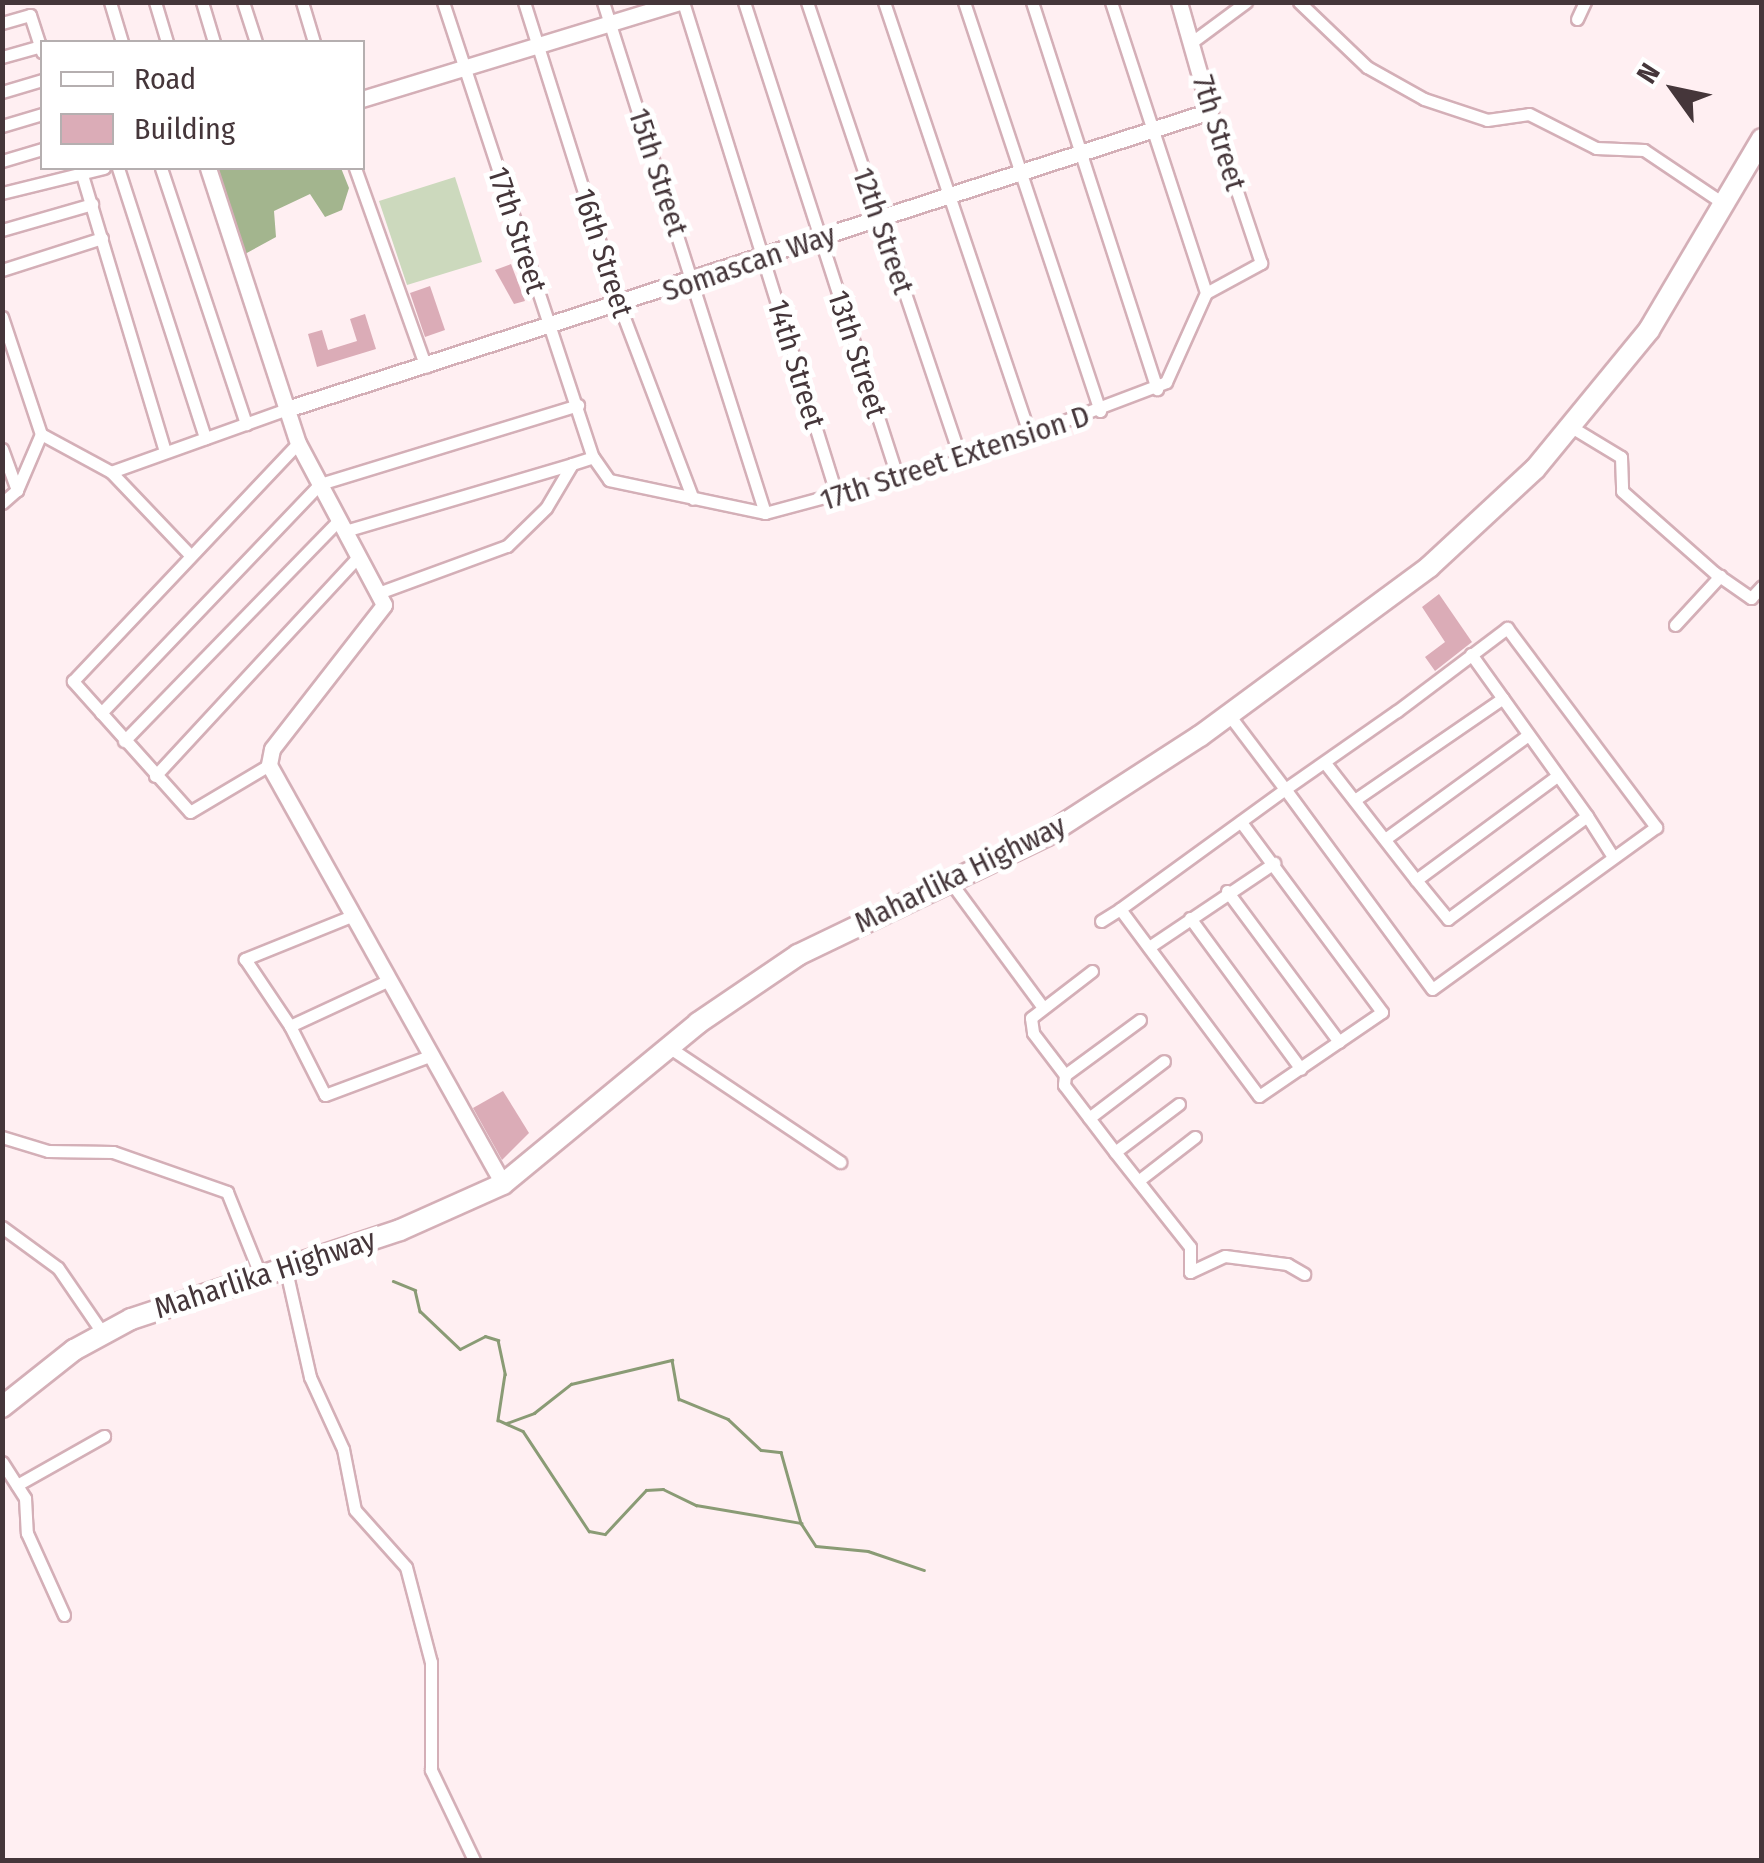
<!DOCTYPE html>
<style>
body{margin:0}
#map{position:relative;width:1764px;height:1863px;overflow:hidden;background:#ffeff2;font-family:"Fira Sans Condensed",sans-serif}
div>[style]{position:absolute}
.green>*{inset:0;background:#ccd9bd}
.forest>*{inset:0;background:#a3b58e}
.stream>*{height:2.5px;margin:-1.25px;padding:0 1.25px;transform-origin:1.25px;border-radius:1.25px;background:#8a9b75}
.building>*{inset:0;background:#dbacb7}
.roads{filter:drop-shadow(2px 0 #d4afb7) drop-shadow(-2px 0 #d4afb7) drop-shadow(0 2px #d4afb7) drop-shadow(0 -2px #d4afb7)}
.street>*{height:11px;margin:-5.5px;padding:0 5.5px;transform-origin:5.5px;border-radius:5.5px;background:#fff}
.secondary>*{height:15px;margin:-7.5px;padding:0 7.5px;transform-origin:7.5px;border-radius:7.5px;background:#fff}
.highway>*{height:20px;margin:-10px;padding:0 10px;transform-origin:10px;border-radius:10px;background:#fff}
span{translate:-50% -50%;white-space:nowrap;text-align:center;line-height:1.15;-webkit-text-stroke:10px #fff;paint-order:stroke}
.street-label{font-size:30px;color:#45363a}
.frame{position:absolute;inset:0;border:5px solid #45363a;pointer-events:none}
.legend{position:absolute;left:40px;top:40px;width:325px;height:130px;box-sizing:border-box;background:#fff;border:2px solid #b5afb0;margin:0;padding:12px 18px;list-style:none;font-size:30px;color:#45363a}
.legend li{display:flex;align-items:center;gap:20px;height:50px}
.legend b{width:50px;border:2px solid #b5afb0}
.north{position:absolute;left:1624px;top:40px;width:100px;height:100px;-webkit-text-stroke:8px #fff;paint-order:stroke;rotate:303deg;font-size:28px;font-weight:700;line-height:40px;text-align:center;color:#45363a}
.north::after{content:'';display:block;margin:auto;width:35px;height:45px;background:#45363a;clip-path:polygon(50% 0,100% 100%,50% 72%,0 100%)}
</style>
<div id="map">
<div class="green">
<div style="clip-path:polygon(455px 177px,482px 262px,407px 285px,379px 201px)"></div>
</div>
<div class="forest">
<div style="clip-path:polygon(217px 168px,341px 168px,349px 188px,342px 210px,325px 217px,310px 194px,274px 211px,276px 237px,245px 254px)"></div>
</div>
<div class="stream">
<div style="left:393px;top:1281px;width:24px;rotate:22deg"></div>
<div style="left:415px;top:1290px;width:22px;rotate:77deg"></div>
<div style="left:420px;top:1311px;width:55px;rotate:43.5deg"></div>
<div style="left:460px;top:1349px;width:28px;rotate:-27deg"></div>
<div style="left:485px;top:1336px;width:14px;rotate:17deg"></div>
<div style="left:498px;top:1340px;width:35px;rotate:78deg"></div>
<div style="left:505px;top:1374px;width:47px;rotate:98.7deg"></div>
<div style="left:498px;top:1420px;width:27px;rotate:24deg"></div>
<div style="left:523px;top:1431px;width:120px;rotate:56.6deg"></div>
<div style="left:589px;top:1531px;width:16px;rotate:11deg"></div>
<div style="left:605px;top:1534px;width:60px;rotate:-47deg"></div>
<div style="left:646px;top:1490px;width:17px;rotate:-3deg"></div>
<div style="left:663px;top:1489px;width:37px;rotate:26deg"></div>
<div style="left:696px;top:1505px;width:107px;rotate:9.7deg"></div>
<div style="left:801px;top:1523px;width:27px;rotate:57deg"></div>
<div style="left:816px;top:1546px;width:52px;rotate:5.5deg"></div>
<div style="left:868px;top:1551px;width:59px;rotate:18.7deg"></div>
<div style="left:507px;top:1423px;width:29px;rotate:-20deg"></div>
<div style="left:534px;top:1413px;width:47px;rotate:-38.1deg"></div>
<div style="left:571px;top:1384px;width:104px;rotate:-13.4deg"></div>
<div style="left:672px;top:1360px;width:40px;rotate:80deg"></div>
<div style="left:679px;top:1399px;width:53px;rotate:22.2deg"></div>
<div style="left:728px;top:1419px;width:45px;rotate:43.2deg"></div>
<div style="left:761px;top:1450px;width:20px;rotate:6deg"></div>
<div style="left:781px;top:1452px;width:74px;rotate:74.3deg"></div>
</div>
<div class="building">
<div style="clip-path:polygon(511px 264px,525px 301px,514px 304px,495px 270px)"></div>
<div style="clip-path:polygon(430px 286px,445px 330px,425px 337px,410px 293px)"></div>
<div style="clip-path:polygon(365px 314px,376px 349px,317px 367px,308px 334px,322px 330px,328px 350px,357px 341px,350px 319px)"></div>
<div style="clip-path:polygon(1439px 594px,1472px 642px,1435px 671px,1425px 657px,1445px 642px,1422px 607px)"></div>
<div style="clip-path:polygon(503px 1091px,529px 1133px,502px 1160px,473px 1108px)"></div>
</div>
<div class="roads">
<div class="street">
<div style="left:110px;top:2px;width:42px;rotate:73.3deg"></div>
<div style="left:155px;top:2px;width:42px;rotate:73.3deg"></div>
<div style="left:202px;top:2px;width:42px;rotate:73.3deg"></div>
<div style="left:243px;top:2px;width:42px;rotate:72deg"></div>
<div style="left:302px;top:2px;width:42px;rotate:73.3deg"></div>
<div style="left:443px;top:2px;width:479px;rotate:71.8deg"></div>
<div style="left:593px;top:457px;width:28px;rotate:55deg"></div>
<div style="left:609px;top:480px;width:159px;rotate:11.9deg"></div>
<div style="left:765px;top:513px;width:203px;rotate:-15.1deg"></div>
<div style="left:961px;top:460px;width:219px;rotate:-20.8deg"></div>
<div style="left:1166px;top:382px;width:98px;rotate:-65.8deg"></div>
<div style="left:1206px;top:293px;width:63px;rotate:-28.6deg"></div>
<div style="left:1261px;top:263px;width:160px;rotate:-108.5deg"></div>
<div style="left:524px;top:2px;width:320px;rotate:72.5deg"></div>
<div style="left:620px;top:307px;width:205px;rotate:69.2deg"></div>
<div style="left:603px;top:2px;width:536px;rotate:72.41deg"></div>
<div style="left:683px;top:2px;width:517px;rotate:72.69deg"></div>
<div style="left:744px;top:2px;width:499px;rotate:72.1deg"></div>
<div style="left:807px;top:2px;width:483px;rotate:71.4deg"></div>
<div style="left:884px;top:2px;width:454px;rotate:71.4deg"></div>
<div style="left:964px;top:2px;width:431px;rotate:71.6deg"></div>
<div style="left:1032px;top:2px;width:407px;rotate:72.1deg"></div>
<div style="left:1111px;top:2px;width:306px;rotate:71.9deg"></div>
<div style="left:1299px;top:2px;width:94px;rotate:43.7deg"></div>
<div style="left:1367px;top:67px;width:65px;rotate:29.3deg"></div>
<div style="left:1424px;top:99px;width:66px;rotate:18.4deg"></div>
<div style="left:1487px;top:120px;width:42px;rotate:-8.1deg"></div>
<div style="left:1529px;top:114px;width:75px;rotate:26.9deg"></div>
<div style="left:1596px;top:148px;width:48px;rotate:2.4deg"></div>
<div style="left:1644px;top:150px;width:92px;rotate:33.9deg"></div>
<div style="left:1577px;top:19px;width:19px;rotate:-65deg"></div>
<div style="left:2px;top:23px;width:29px;rotate:-16deg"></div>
<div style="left:30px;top:15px;width:39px;rotate:72deg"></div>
<div style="left:1192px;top:42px;width:67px;rotate:-36.5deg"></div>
<div style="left:2px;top:57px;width:41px;rotate:-15.8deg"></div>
<div style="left:2px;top:92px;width:42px;rotate:-16.7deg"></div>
<div style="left:2px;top:126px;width:42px;rotate:-16.7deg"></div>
<div style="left:2px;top:161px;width:42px;rotate:-16.7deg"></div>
<div style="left:80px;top:168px;width:295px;rotate:73.3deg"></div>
<div style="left:118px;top:168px;width:284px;rotate:72.1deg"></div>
<div style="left:161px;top:168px;width:270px;rotate:71.6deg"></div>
<div style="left:355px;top:168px;width:211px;rotate:70.4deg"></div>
<div style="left:2px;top:193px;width:105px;rotate:-13.8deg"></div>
<div style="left:2px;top:230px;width:94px;rotate:-16.1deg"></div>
<div style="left:2px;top:270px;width:105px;rotate:-17.7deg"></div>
<div style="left:2px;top:317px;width:123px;rotate:71.6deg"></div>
<div style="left:41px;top:434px;width:80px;rotate:28.5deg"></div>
<div style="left:111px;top:472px;width:187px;rotate:-19.7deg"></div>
<div style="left:1573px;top:428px;width:56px;rotate:31.1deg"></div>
<div style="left:1621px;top:457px;width:34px;rotate:88deg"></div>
<div style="left:1622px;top:491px;width:124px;rotate:41.4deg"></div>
<div style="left:1715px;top:573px;width:44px;rotate:34.8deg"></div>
<div style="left:1751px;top:598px;width:16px;rotate:-47deg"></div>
<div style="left:2px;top:449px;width:44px;rotate:69.9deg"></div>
<div style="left:17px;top:490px;width:61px;rotate:-66.8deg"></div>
<div style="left:111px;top:472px;width:113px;rotate:46.4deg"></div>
<div style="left:2px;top:503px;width:20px;rotate:-41deg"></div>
<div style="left:345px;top:531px;width:237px;rotate:-16.4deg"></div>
<div style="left:381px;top:592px;width:134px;rotate:-20.1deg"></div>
<div style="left:507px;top:546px;width:54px;rotate:-44.3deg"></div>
<div style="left:546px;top:508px;width:51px;rotate:-59.4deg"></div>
<div style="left:572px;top:464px;width:22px;rotate:-18deg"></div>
<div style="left:1675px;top:625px;width:67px;rotate:-47.4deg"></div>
<div style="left:1471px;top:654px;width:199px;rotate:54.4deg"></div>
<div style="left:1587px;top:816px;width:173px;rotate:143.5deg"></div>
<div style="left:1448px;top:919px;width:50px;rotate:-129.4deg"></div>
<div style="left:1416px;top:880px;width:175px;rotate:-36.4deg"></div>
<div style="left:101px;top:713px;width:317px;rotate:-46.3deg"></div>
<div style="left:320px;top:484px;width:270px;rotate:-17deg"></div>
<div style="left:124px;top:741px;width:308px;rotate:-45.8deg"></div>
<div style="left:1325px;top:763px;width:148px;rotate:52.1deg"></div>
<div style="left:269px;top:765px;width:92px;rotate:149.3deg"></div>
<div style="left:190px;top:812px;width:176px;rotate:-131.8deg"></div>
<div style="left:73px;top:681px;width:328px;rotate:-46.6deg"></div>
<div style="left:155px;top:776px;width:299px;rotate:-47.2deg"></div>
<div style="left:1356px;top:799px;width:178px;rotate:-34.5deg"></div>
<div style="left:1587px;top:816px;width:49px;rotate:57.6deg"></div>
<div style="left:1385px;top:839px;width:177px;rotate:-36deg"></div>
<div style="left:949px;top:880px;width:155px;rotate:53.6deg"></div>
<div style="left:1227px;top:891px;width:188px;rotate:53.4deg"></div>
<div style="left:1120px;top:909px;width:233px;rotate:53.4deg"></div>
<div style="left:1259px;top:1096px;width:149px;rotate:-34.3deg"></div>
<div style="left:1382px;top:1012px;width:237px;rotate:-126.6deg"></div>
<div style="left:354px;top:915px;width:118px;rotate:158deg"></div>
<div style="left:245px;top:959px;width:81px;rotate:56.1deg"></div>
<div style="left:290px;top:1026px;width:107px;rotate:-24.9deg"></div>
<div style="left:1190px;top:918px;width:187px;rotate:53.7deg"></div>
<div style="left:1101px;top:921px;width:22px;rotate:-32deg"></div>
<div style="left:1120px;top:909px;width:204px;rotate:-36deg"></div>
<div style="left:1285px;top:789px;width:136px;rotate:-34.9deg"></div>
<div style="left:1397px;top:711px;width:138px;rotate:-37deg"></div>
<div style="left:1507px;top:628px;width:249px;rotate:53.2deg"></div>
<div style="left:1656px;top:827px;width:276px;rotate:144.1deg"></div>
<div style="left:1432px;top:989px;width:248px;rotate:-126.3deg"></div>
<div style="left:1285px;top:789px;width:93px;rotate:-127.1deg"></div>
<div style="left:1149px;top:947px;width:151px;rotate:-33.9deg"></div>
<div style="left:1092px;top:971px;width:77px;rotate:142.4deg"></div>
<div style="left:1031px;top:1018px;width:15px;rotate:82deg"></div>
<div style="left:1033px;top:1033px;width:53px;rotate:52.7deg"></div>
<div style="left:1065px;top:1075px;width:93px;rotate:-36.3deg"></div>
<div style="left:290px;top:1026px;width:77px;rotate:63.1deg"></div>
<div style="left:325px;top:1095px;width:114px;rotate:-20.5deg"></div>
<div style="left:670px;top:1048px;width:205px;rotate:33.8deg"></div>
<div style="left:1065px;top:1075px;width:10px;rotate:96deg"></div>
<div style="left:1064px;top:1085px;width:84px;rotate:52.7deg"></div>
<div style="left:1115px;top:1152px;width:80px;rotate:-36.9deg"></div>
<div style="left:1089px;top:1118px;width:94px;rotate:-37.2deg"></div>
<div style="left:2px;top:1137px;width:48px;rotate:16.9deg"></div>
<div style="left:48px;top:1151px;width:65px;rotate:0.9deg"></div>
<div style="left:113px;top:1152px;width:121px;rotate:19.3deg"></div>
<div style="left:227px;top:1192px;width:88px;rotate:68.1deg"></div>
<div style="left:1115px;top:1152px;width:121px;rotate:51.7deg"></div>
<div style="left:1190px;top:1247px;width:25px;rotate:90deg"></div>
<div style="left:1190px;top:1272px;width:38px;rotate:-25deg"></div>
<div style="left:1225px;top:1256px;width:63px;rotate:7.4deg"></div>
<div style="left:1287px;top:1264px;width:20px;rotate:30deg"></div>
<div style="left:1138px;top:1181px;width:72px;rotate:-37.7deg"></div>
<div style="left:2px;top:1227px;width:69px;rotate:36.2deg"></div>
<div style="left:58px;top:1268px;width:78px;rotate:55.5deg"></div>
<div style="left:285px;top:1266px;width:114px;rotate:77.3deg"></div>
<div style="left:310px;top:1377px;width:79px;rotate:65.4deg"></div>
<div style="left:343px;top:1449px;width:62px;rotate:78.9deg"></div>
<div style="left:355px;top:1510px;width:76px;rotate:48.2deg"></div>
<div style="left:406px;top:1567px;width:98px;rotate:75.3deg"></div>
<div style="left:431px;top:1662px;width:108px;rotate:90deg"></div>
<div style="left:431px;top:1770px;width:100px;rotate:64.5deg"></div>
<div style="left:2px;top:1462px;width:43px;rotate:57.4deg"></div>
<div style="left:25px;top:1498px;width:35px;rotate:87deg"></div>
<div style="left:27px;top:1533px;width:90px;rotate:65.7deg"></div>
<div style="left:17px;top:1485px;width:100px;rotate:-29.4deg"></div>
</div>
<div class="secondary">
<div style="left:362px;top:99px;width:332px;rotate:-17deg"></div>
<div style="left:208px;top:168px;width:289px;rotate:71.9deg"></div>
<div style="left:298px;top:443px;width:183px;rotate:62deg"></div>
<div style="left:384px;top:605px;width:182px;rotate:127.9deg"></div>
<div style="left:272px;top:749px;width:16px;rotate:101deg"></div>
<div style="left:269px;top:765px;width:480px;rotate:60.8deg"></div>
<div style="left:287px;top:409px;width:970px;rotate:-17.89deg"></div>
<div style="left:1210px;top:111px;width:113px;rotate:-105.9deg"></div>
</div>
<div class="highway">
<div style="left:2px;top:1407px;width:92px;rotate:-38.4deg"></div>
<div style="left:74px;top:1350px;width:65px;rotate:-28.5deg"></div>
<div style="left:131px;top:1319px;width:283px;rotate:-18.3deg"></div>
<div style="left:400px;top:1230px;width:113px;rotate:-24.1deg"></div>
<div style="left:503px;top:1184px;width:253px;rotate:-39.5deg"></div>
<div style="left:698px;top:1023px;width:121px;rotate:-34.2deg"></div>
<div style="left:798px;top:955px;width:276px;rotate:-25.7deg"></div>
<div style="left:1047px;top:835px;width:182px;rotate:-32.9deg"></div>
<div style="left:1200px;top:736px;width:285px;rotate:-36.4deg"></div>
<div style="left:1429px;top:567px;width:144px;rotate:-42.8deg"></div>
<div style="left:1535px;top:469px;width:180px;rotate:-50.6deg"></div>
<div style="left:1649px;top:330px;width:222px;rotate:-59.4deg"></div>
</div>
</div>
<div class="street-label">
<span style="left:1219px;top:133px;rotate:73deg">7th Street</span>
<span style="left:658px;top:172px;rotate:72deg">15th Street</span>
<span style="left:517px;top:230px;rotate:72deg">17th Street</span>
<span style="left:883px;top:231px;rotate:71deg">12th Street</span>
<span style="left:603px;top:253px;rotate:72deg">16th Street</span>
<span style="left:749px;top:263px;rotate:-19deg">Somascan Way</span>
<span style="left:857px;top:354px;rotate:72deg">13th Street</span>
<span style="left:796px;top:364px;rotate:73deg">14th Street</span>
<span style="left:955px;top:458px;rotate:-18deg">17th Street Extension D</span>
<span style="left:960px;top:874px;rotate:-26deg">Maharlika Highway</span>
<span style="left:265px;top:1274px;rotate:-18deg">Maharlika Highway</span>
</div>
<div class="frame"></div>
<ul class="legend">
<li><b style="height:12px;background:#fff"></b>Road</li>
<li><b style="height:28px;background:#dbacb7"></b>Building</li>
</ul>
<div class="north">N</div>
</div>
